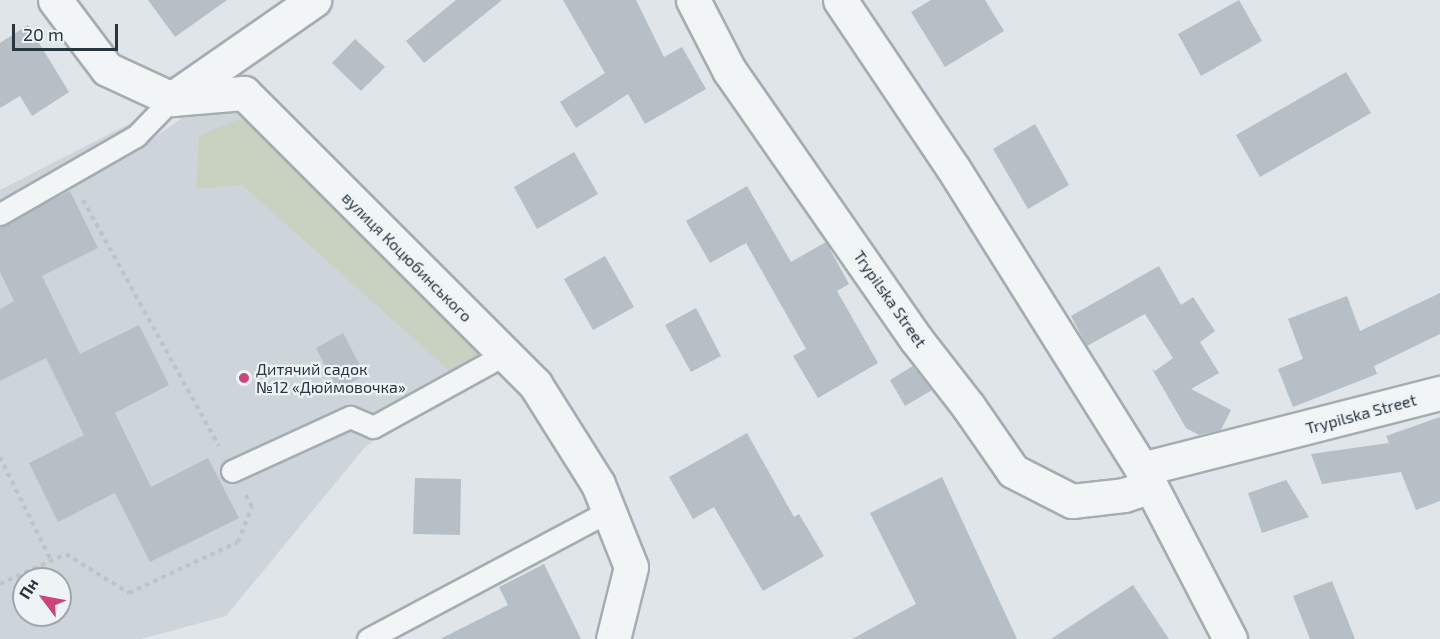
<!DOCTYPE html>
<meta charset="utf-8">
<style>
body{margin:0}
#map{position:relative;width:1440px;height:639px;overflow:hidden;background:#dfe5e8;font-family:"Exo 2",sans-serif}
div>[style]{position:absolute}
.built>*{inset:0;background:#cdd5da}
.green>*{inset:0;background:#c9d2c0}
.building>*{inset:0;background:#b6bfc5}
.path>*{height:4px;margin-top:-2px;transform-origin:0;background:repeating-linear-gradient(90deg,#bdc3c6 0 4.5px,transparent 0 9px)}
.roads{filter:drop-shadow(2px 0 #a4adb2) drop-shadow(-2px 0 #a4adb2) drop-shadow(0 2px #a4adb2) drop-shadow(0 -2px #a4adb2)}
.lane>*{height:21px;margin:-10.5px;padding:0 10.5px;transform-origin:10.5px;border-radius:10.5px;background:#f2f5f6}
.street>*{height:33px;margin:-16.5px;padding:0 16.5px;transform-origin:16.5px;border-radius:16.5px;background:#f2f5f6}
.dots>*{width:16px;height:16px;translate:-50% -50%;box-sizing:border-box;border:3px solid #eef3f6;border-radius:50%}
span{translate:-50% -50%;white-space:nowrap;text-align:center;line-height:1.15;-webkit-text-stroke:4.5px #eef3f6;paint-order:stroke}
.street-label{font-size:16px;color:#28363f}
.poi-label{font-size:16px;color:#28363f}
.left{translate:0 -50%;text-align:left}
.north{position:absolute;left:12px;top:567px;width:60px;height:60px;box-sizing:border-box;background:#eef3f6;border:2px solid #9fa7ad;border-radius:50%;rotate:302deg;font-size:16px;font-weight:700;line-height:24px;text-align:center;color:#28363f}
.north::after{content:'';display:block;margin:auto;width:21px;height:27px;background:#cd447b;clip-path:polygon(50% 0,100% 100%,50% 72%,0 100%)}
.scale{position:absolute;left:12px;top:24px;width:106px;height:27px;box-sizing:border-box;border:3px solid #28363f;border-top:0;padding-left:8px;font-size:18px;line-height:21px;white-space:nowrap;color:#28363f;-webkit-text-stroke:4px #eef3f6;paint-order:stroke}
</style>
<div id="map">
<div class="built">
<div style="clip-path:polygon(evenodd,237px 104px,503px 370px,417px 409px,365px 447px,226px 616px,141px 639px,0 639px,0 190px,129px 124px,142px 146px,182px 118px,237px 104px,24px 579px,60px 579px,60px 615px,24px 615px,24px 579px)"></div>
</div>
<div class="green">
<div style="clip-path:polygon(239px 119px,251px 120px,482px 357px,451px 372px,242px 185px,196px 189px,199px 136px)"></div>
</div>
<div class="building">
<div style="clip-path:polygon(148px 0,227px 0,175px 37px)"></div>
<div style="clip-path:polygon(456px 0,502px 0,424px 63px,406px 41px)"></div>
<div style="clip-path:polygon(563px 0,636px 0,664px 57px,682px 47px,706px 89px,645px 124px,628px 94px,576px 128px,560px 102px,605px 73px)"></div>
<div style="clip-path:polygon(931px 0,985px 0,1004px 31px,945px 67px,911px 12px)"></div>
<div style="clip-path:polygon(1239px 0,1262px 41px,1201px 76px,1178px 34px)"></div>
<div style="clip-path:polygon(28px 25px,69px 92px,32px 116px,20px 96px,0 108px,0 43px)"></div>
<div style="clip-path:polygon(355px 39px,385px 67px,361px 91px,332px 63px)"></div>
<div style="clip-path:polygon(1346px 72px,1371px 113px,1260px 177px,1236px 135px)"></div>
<div style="clip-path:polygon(1035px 124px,1069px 185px,1028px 209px,993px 149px)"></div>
<div style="clip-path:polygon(574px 152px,598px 194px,537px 229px,514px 187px)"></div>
<div style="clip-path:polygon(747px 186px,791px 262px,826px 242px,849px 284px,837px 291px,878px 363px,818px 398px,793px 356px,806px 349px,746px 243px,710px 263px,686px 221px)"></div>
<div style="clip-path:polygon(70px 191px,98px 248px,42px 276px,80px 354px,139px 325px,169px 385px,115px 413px,151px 487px,208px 458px,239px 518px,150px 562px,115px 493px,58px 522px,29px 463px,84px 435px,46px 358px,0 381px,0 309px,14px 301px,0 272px,0 227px)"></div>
<div style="clip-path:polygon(605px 256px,634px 307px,593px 330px,564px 279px)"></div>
<div style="clip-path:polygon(1159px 266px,1181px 305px,1193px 297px,1215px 331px,1200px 342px,1219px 373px,1191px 389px,1231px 410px,1221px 430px,1199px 435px,1186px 428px,1152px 369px,1155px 371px,1173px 358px,1145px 314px,1087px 346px,1071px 316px)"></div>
<div style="clip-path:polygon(1440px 293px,1440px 334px,1374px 366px,1377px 374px,1293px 407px,1278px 369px,1303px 359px,1288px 319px,1347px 296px,1360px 331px)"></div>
<div style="clip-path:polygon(696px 308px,721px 356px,691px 372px,665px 325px)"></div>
<div style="clip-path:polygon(343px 333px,365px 375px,338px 390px,316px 348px)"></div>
<div style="clip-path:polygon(913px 366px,932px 390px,905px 406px,890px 380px)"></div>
<div style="clip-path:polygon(1440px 417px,1440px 501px,1416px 510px,1401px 472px,1322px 484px,1311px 454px,1389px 443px,1386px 436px)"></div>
<div style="clip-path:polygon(747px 433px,794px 517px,799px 514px,824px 556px,763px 591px,714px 507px,693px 519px,669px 477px)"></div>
<div style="clip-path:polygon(942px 477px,1017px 639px,852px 639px,916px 604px,870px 513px)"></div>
<div style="clip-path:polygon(415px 478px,461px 479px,460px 535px,413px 534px)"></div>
<div style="clip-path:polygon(1286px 480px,1309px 517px,1262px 533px,1248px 493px)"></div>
<div style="clip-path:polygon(544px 564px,581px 639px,440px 639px,508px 605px,499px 587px)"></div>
<div style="clip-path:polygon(1332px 581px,1355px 639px,1310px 639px,1293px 596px)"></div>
<div style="clip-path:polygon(1133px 585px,1169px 639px,1051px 639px)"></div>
</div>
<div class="path">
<div style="left:83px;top:200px;width:281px;rotate:61.1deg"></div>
<div style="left:0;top:457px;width:115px;rotate:63.7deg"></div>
<div style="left:0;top:584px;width:72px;rotate:-24.4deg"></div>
<div style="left:66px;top:554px;width:74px;rotate:31.8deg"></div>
<div style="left:129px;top:593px;width:120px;rotate:-25.1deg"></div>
<div style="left:238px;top:542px;width:38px;rotate:-68deg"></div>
<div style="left:252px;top:507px;width:15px;rotate:-118deg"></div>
</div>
<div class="roads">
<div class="lane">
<div style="left:0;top:214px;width:157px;rotate:-29.8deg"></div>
<div style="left:136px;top:136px;width:52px;rotate:-45.8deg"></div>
<div style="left:232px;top:471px;width:130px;rotate:-24.6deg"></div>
<div style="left:350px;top:417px;width:25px;rotate:23deg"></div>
<div style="left:373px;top:427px;width:151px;rotate:-28.9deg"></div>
<div style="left:368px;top:639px;width:273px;rotate:-28deg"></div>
</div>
<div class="street">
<div style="left:55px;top:0;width:86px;rotate:53deg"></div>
<div style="left:107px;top:69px;width:72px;rotate:24.8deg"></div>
<div style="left:172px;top:99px;width:72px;rotate:-4.8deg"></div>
<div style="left:244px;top:93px;width:412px;rotate:45deg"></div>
<div style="left:535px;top:384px;width:118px;rotate:57.8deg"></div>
<div style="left:598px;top:484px;width:89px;rotate:68.3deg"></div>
<div style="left:631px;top:567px;width:74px;rotate:104deg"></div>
<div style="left:693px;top:0;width:79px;rotate:62.8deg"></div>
<div style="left:729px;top:70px;width:328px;rotate:55.2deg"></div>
<div style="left:916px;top:339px;width:85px;rotate:52.2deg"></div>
<div style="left:968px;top:406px;width:79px;rotate:55.3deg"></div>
<div style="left:1013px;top:471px;width:66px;rotate:27deg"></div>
<div style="left:1072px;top:501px;width:52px;rotate:-6.6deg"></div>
<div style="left:1124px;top:495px;width:28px;rotate:-18deg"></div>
<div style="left:840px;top:0;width:202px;rotate:56.1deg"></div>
<div style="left:953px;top:168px;width:355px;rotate:57.9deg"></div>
<div style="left:1142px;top:469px;width:191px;rotate:62.6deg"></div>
<div style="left:173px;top:98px;width:172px;rotate:-34.8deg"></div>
<div style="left:1142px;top:469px;width:308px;rotate:-14.3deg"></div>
</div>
</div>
<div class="dots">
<div style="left:244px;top:378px;background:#cd447b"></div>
</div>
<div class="street-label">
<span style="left:407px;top:257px;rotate:45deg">вулиця Коцюбинського</span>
<span style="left:890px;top:299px;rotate:55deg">Trypilska Street</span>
<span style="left:1361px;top:414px;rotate:-15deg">Trypilska Street</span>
</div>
<div class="poi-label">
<span class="left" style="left:256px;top:378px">Дитячий садок<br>№12 «Дюймовочка»</span>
</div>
<div class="north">Пн</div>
<div class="scale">20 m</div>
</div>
